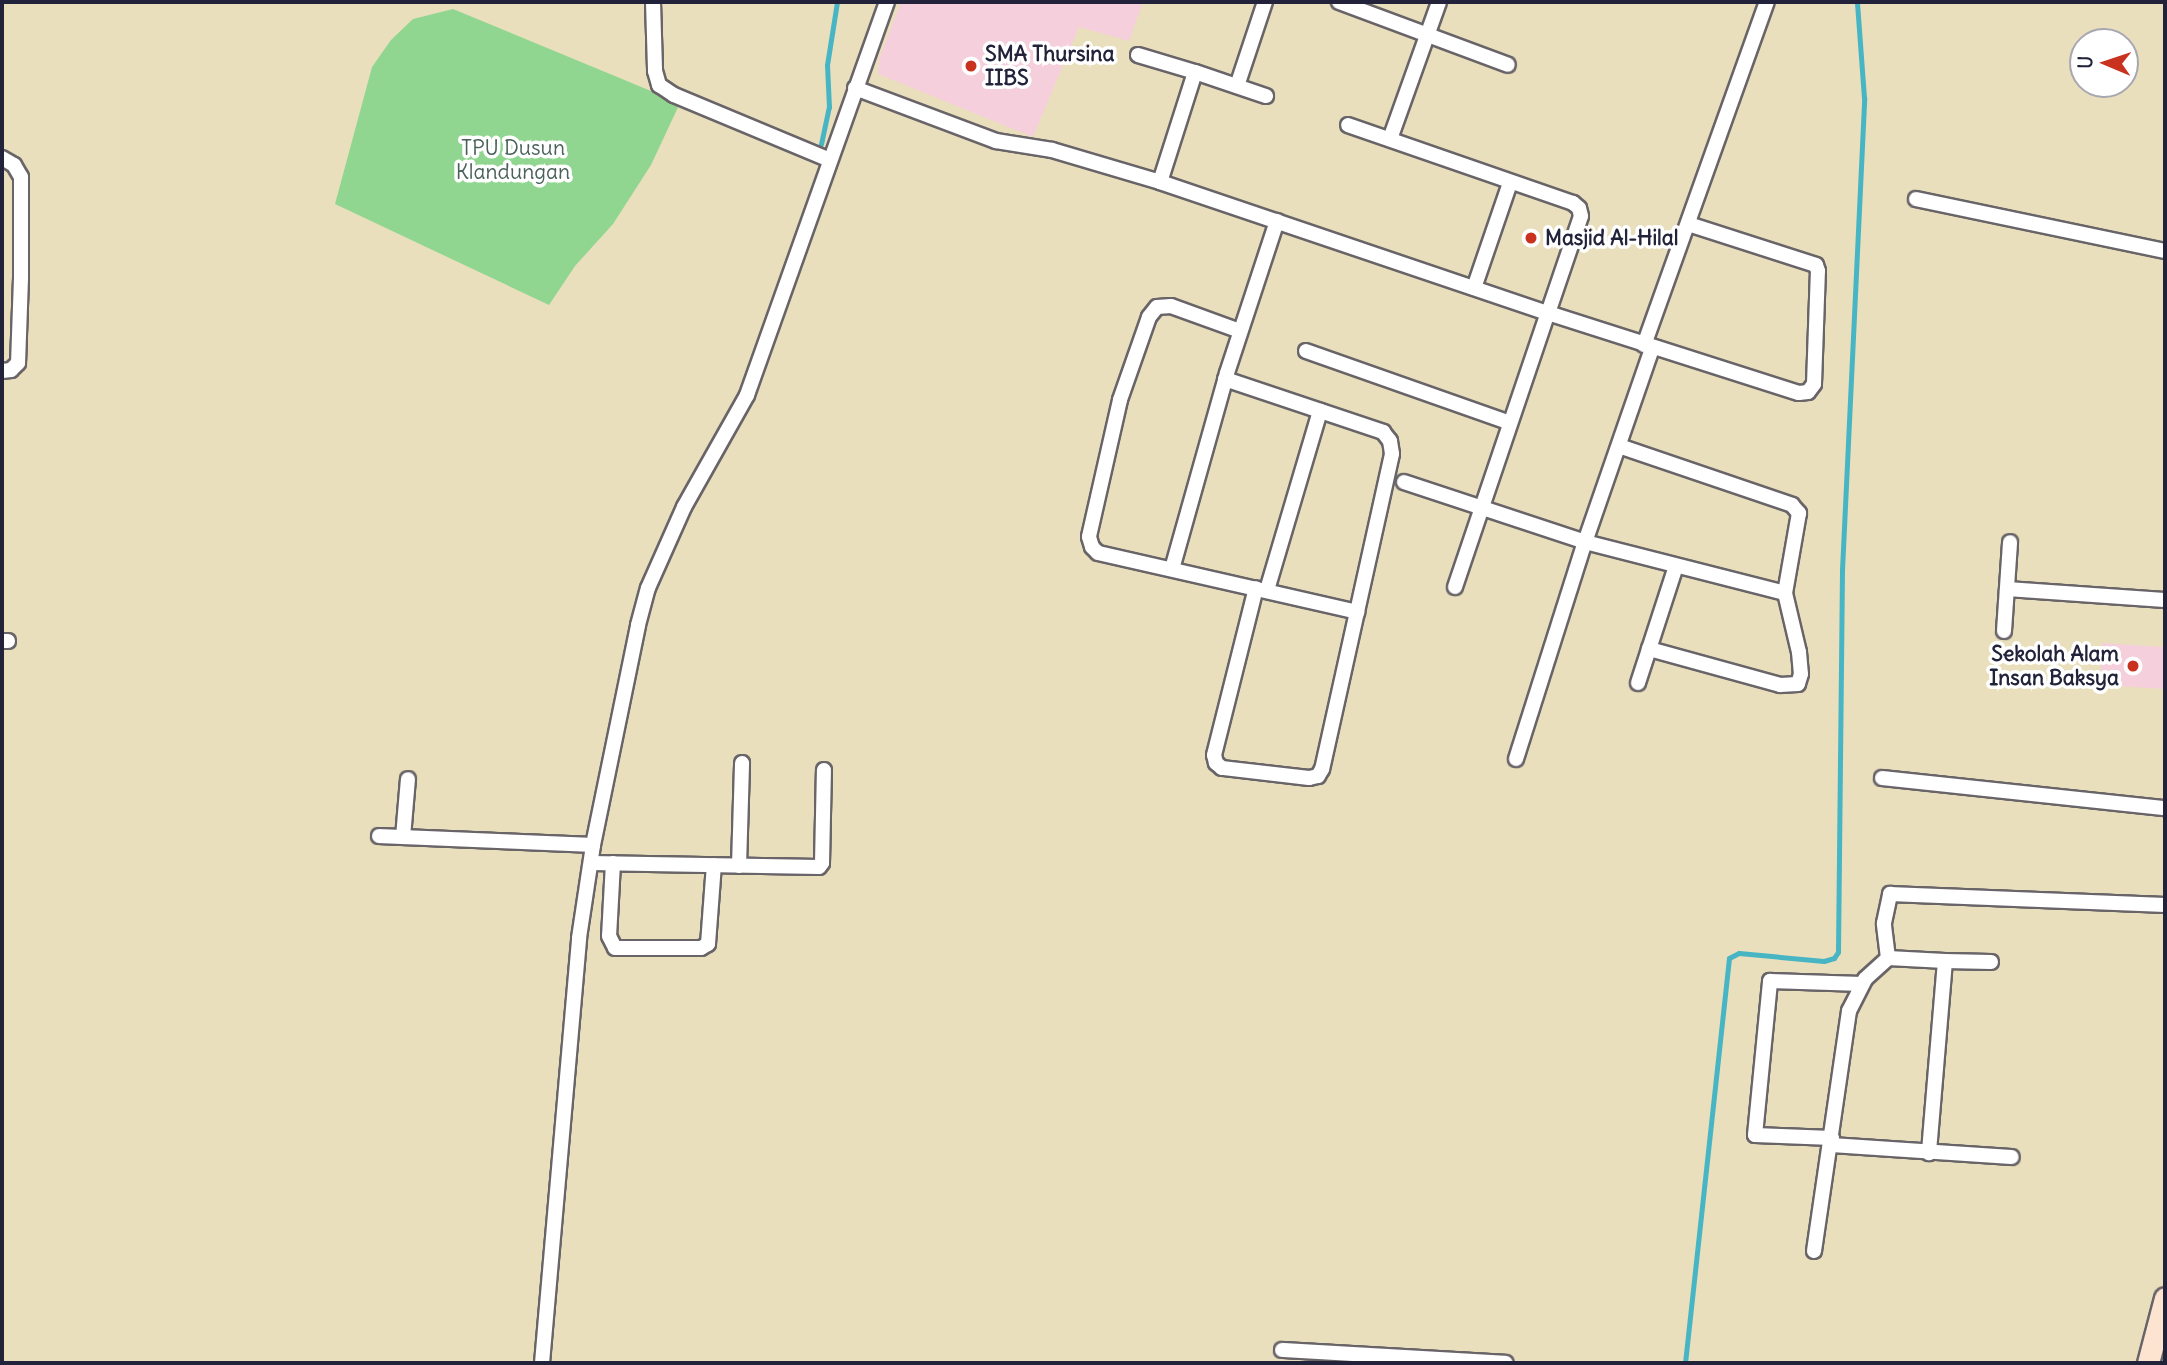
<!DOCTYPE html>
<style>
body{margin:0}
#map{position:relative;width:2167px;height:1365px;overflow:hidden;background:#eadfbc;font-family:Delius,sans-serif}
div>[style]{position:absolute}
.built>*{inset:0;background:#f5cfdb}
.green>*{inset:0;background:#91d690}
.stream>*{height:5px;margin:-2.5px;padding:0 2.5px;transform-origin:2.5px;border-radius:2.5px;background:#48b5c4}
.roads{filter:drop-shadow(2px 0 #686468) drop-shadow(-2px 0 #686468) drop-shadow(0 2px #686468) drop-shadow(0 -2px #686468)}
.street>*{height:14px;margin:-7px;padding:0 7px;transform-origin:7px;border-radius:7px;background:#fff}
.secondary>*{height:21px;margin:-10.5px;padding:0 10.5px;transform-origin:10.5px;border-radius:10.5px;background:#fde4d1}
.dots>*{width:19px;height:19px;translate:-50% -50%;box-sizing:border-box;border:4px solid #fff;border-radius:50%}
span{translate:-50% -50%;white-space:nowrap;text-align:center;line-height:1.15;-webkit-text-stroke:7px #fff;paint-order:stroke}
.poi-label{font-size:21px;color:#22223b;font-weight:700}
.left{translate:0 -50%;text-align:left}
.right{translate:-100% -50%;text-align:right}
.park-label{font-size:21px;color:#496159}
.frame{position:absolute;inset:0;border:4px solid #22223b;pointer-events:none}
.north{position:absolute;left:2069px;top:28px;width:70px;height:70px;box-sizing:border-box;background:#fff;border:2px solid #a7a7b1;border-radius:50%;rotate:272deg;font-size:19px;font-weight:700;line-height:28px;text-align:center;color:#22223b}
.north::after{content:'';display:block;margin:auto;width:24px;height:32px;background:#c8321e;clip-path:polygon(50% 0,100% 100%,50% 72%,0 100%)}
</style>
<div id="map">
<div class="built">
<div style="clip-path:polygon(901px 2px,1143px 2px,1129px 41px,1079px 27px,1033px 137px,878px 74px,879px 59px)"></div>
<div style="clip-path:polygon(2102px 643px,2165px 647px,2165px 689px,2100px 685px)"></div>
</div>
<div class="green">
<div style="clip-path:polygon(453px 9px,680px 103px,651px 165px,613px 224px,575px 266px,549px 305px,335px 204px,372px 67px,391px 40px,413px 19px)"></div>
</div>
<div class="stream">
<div style="left:821px;top:144px;width:38px;rotate:-78deg"></div>
<div style="left:829px;top:107px;width:42px;rotate:-92.7deg"></div>
<div style="left:827px;top:65px;width:64px;rotate:-81deg"></div>
<div style="left:1685px;top:1363px;width:407px;rotate:-83.8deg"></div>
<div style="left:1729px;top:958px;width:11px;rotate:-27deg"></div>
<div style="left:1739px;top:953px;width:85px;rotate:5.4deg"></div>
<div style="left:1824px;top:961px;width:10px;rotate:-17deg"></div>
<div style="left:1834px;top:958px;width:7px;rotate:-56deg"></div>
<div style="left:1838px;top:952px;width:382px;rotate:-89.4deg"></div>
<div style="left:1842px;top:570px;width:473px;rotate:-87.3deg"></div>
<div style="left:1864px;top:98px;width:96px;rotate:-94.2deg"></div>
</div>
<div class="roads">
<div class="street">
<div style="left:653px;top:2px;width:69px;rotate:88.3deg"></div>
<div style="left:655px;top:71px;width:15px;rotate:74deg"></div>
<div style="left:659px;top:85px;width:18px;rotate:34deg"></div>
<div style="left:674px;top:95px;width:169px;rotate:22.6deg"></div>
<div style="left:1339px;top:2px;width:180px;rotate:20.4deg"></div>
<div style="left:1138px;top:55px;width:59px;rotate:16.6deg"></div>
<div style="left:1237px;top:86px;width:89px;rotate:-71.6deg"></div>
<div style="left:855px;top:88px;width:151px;rotate:20.6deg"></div>
<div style="left:996px;top:141px;width:57px;rotate:9.1deg"></div>
<div style="left:1052px;top:150px;width:113px;rotate:16.5deg"></div>
<div style="left:1160px;top:182px;width:410px;rotate:18.7deg"></div>
<div style="left:1548px;top:313px;width:102px;rotate:-71.2deg"></div>
<div style="left:1581px;top:216px;width:8px;rotate:-104deg"></div>
<div style="left:1579px;top:208px;width:8px;rotate:-140deg"></div>
<div style="left:1573px;top:203px;width:238px;rotate:-160.9deg"></div>
<div style="left:1390px;top:139px;width:145px;rotate:-70.3deg"></div>
<div style="left:2px;top:158px;width:14px;rotate:30deg"></div>
<div style="left:14px;top:165px;width:14px;rotate:60deg"></div>
<div style="left:21px;top:177px;width:101px;rotate:90deg"></div>
<div style="left:21px;top:278px;width:85px;rotate:92deg"></div>
<div style="left:18px;top:363px;width:10px;rotate:135deg"></div>
<div style="left:11px;top:370px;width:9px;rotate:174deg"></div>
<div style="left:1160px;top:182px;width:115px;rotate:-72.3deg"></div>
<div style="left:1195px;top:72px;width:75px;rotate:18.7deg"></div>
<div style="left:1916px;top:199px;width:254px;rotate:11.8deg"></div>
<div style="left:1474px;top:288px;width:111px;rotate:-71.1deg"></div>
<div style="left:1240px;top:331px;width:73px;rotate:-160.1deg"></div>
<div style="left:1171px;top:306px;width:14px;rotate:176deg"></div>
<div style="left:1157px;top:307px;width:13px;rotate:129deg"></div>
<div style="left:1149px;top:317px;width:88px;rotate:109.3deg"></div>
<div style="left:1120px;top:400px;width:140px;rotate:102.8deg"></div>
<div style="left:1089px;top:537px;width:10px;rotate:73deg"></div>
<div style="left:1092px;top:547px;width:8px;rotate:45deg"></div>
<div style="left:1098px;top:553px;width:266px;rotate:12.8deg"></div>
<div style="left:1644px;top:345px;width:364px;rotate:-70.3deg"></div>
<div style="left:1306px;top:351px;width:216px;rotate:19.4deg"></div>
<div style="left:1225px;top:379px;width:167px;rotate:18.5deg"></div>
<div style="left:1383px;top:432px;width:11px;rotate:52deg"></div>
<div style="left:1390px;top:441px;width:13px;rotate:81deg"></div>
<div style="left:1392px;top:454px;width:323px;rotate:102.5deg"></div>
<div style="left:1322px;top:769px;width:8px;rotate:120deg"></div>
<div style="left:1318px;top:776px;width:9px;rotate:167deg"></div>
<div style="left:1309px;top:778px;width:88px;rotate:-173.4deg"></div>
<div style="left:1222px;top:768px;width:8px;rotate:-140deg"></div>
<div style="left:1216px;top:763px;width:8px;rotate:-104deg"></div>
<div style="left:1214px;top:755px;width:172px;rotate:-75.9deg"></div>
<div style="left:1619px;top:446px;width:183px;rotate:18.8deg"></div>
<div style="left:1792px;top:505px;width:11px;rotate:49deg"></div>
<div style="left:1799px;top:513px;width:81px;rotate:99.9deg"></div>
<div style="left:1785px;top:593px;width:61px;rotate:76.7deg"></div>
<div style="left:1799px;top:652px;width:22px;rotate:85deg"></div>
<div style="left:1801px;top:674px;width:10px;rotate:107deg"></div>
<div style="left:1798px;top:684px;width:18px;rotate:177deg"></div>
<div style="left:1780px;top:685px;width:136px;rotate:-164.6deg"></div>
<div style="left:1404px;top:482px;width:191px;rotate:18.3deg"></div>
<div style="left:1585px;top:542px;width:206px;rotate:14.3deg"></div>
<div style="left:1172px;top:569px;width:204px;rotate:-74.3deg"></div>
<div style="left:1227px;top:373px;width:160px;rotate:-71.8deg"></div>
<div style="left:1455px;top:587px;width:289px;rotate:-71.3deg"></div>
<div style="left:1548px;top:313px;width:263px;rotate:17.7deg"></div>
<div style="left:1799px;top:393px;width:9px;rotate:-6deg"></div>
<div style="left:1808px;top:392px;width:10px;rotate:-53deg"></div>
<div style="left:1814px;top:384px;width:113px;rotate:-88deg"></div>
<div style="left:1818px;top:271px;width:6px;rotate:-108deg"></div>
<div style="left:1816px;top:265px;width:134px;rotate:-162.2deg"></div>
<div style="left:2007px;top:589px;width:158px;rotate:4deg"></div>
<div style="left:1267px;top:590px;width:187px;rotate:-73.5deg"></div>
<div style="left:2004px;top:631px;width:89px;rotate:-86.1deg"></div>
<div style="left:2px;top:641px;width:6px"></div>
<div style="left:1638px;top:683px;width:123px;rotate:-72deg"></div>
<div style="left:1516px;top:759px;width:228px;rotate:-72.4deg"></div>
<div style="left:1585px;top:542px;width:205px;rotate:-70.9deg"></div>
<div style="left:1882px;top:778px;width:285px;rotate:6.1deg"></div>
<div style="left:379px;top:836px;width:214px;rotate:2.4deg"></div>
<div style="left:403px;top:837px;width:58px;rotate:-85.1deg"></div>
<div style="left:591px;top:863px;width:228px;rotate:1deg"></div>
<div style="left:819px;top:867px;width:5px;rotate:-53deg"></div>
<div style="left:822px;top:863px;width:93px;rotate:-88.8deg"></div>
<div style="left:613px;top:863px;width:73px;rotate:93.1deg"></div>
<div style="left:609px;top:936px;width:13px;rotate:63deg"></div>
<div style="left:615px;top:948px;width:86px"></div>
<div style="left:701px;top:948px;width:8px;rotate:-30deg"></div>
<div style="left:708px;top:944px;width:79px;rotate:-85.7deg"></div>
<div style="left:739px;top:866px;width:103px;rotate:-88.3deg"></div>
<div style="left:1888px;top:958px;width:35px;rotate:-97deg"></div>
<div style="left:1884px;top:923px;width:30px;rotate:-78deg"></div>
<div style="left:1890px;top:894px;width:275px;rotate:2.3deg"></div>
<div style="left:1945px;top:961px;width:46px;rotate:1.2deg"></div>
<div style="left:1832px;top:1138px;width:77px;rotate:-177.8deg"></div>
<div style="left:1755px;top:1135px;width:155px;rotate:-84.4deg"></div>
<div style="left:1770px;top:981px;width:92px;rotate:1.9deg"></div>
<div style="left:1831px;top:1145px;width:181px;rotate:3.8deg"></div>
<div style="left:1814px;top:1251px;width:243px;rotate:-81.7deg"></div>
<div style="left:1849px;top:1011px;width:36px;rotate:-63deg"></div>
<div style="left:1865px;top:979px;width:31px;rotate:-42deg"></div>
<div style="left:1888px;top:958px;width:57px;rotate:3deg"></div>
<div style="left:1945px;top:961px;width:193px;rotate:94.8deg"></div>
<div style="left:1282px;top:1350px;width:224px;rotate:3.3deg"></div>
<div style="left:542px;top:1363px;width:427px;rotate:-85deg"></div>
<div style="left:579px;top:938px;width:94px;rotate:-81.4deg"></div>
<div style="left:593px;top:845px;width:225px;rotate:-78.4deg"></div>
<div style="left:638px;top:625px;width:38px;rotate:-75deg"></div>
<div style="left:648px;top:588px;width:89px;rotate:-66deg"></div>
<div style="left:684px;top:507px;width:129px;rotate:-60.6deg"></div>
<div style="left:747px;top:395px;width:417px;rotate:-70.4deg"></div>
</div>
<div class="secondary">
<div style="left:2148px;top:1363px;width:67px;rotate:-75.3deg"></div>
</div>
</div>
<div class="dots">
<div style="left:971px;top:66px;background:#c8321e"></div>
<div style="left:1531px;top:238px;background:#c8321e"></div>
<div style="left:2133px;top:666px;background:#c8321e"></div>
</div>
<div class="poi-label">
<span class="left" style="left:985px;top:66px">SMA Thursina<br>IIBS</span>
<span class="left" style="left:1545px;top:238px">Masjid Al-Hilal</span>
<span class="right" style="left:2119px;top:666px">Sekolah Alam<br>Insan Baksya</span>
</div>
<div class="park-label">
<span style="left:513px;top:160px">TPU Dusun<br>Klandungan</span>
</div>
<div class="frame"></div>
<div class="north">U</div>
</div>
